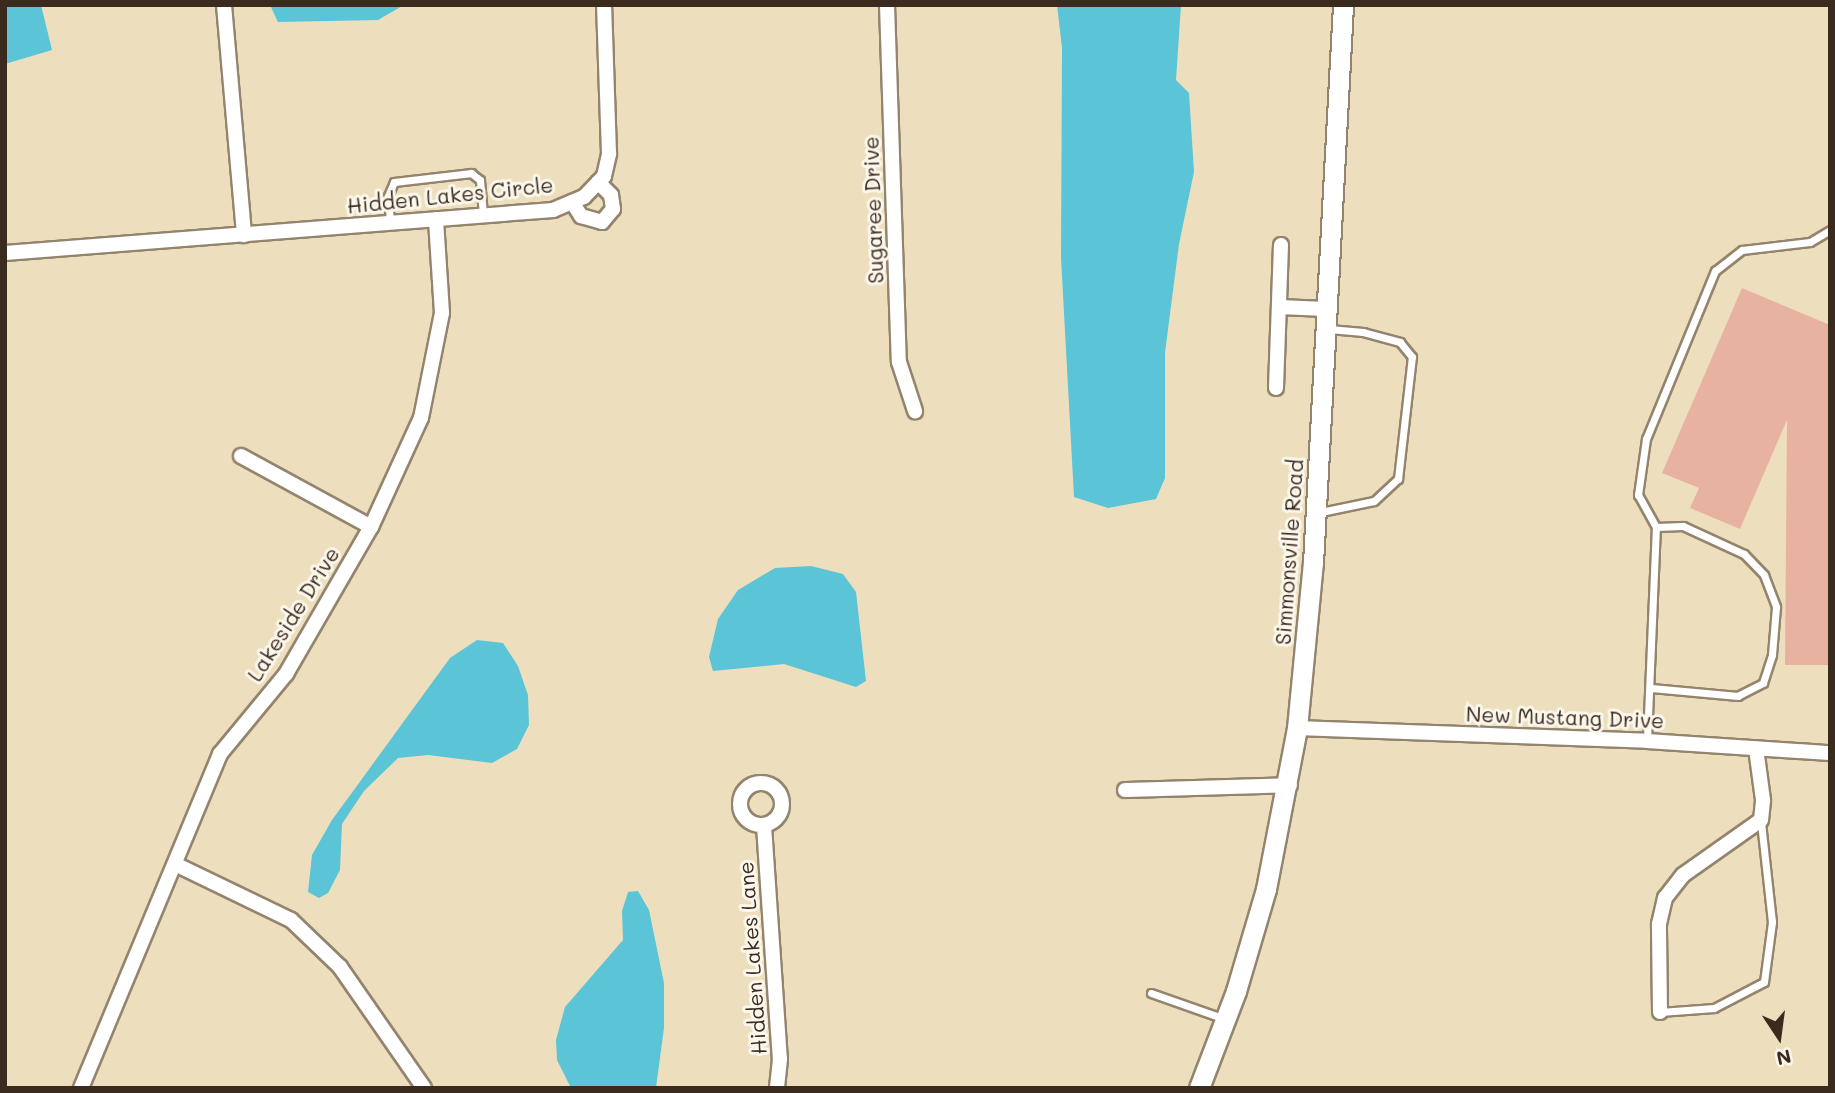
<!DOCTYPE html>
<style>
body{margin:0}
#map{position:relative;width:1835px;height:1093px;overflow:hidden;background:#eddfbd;font-family:Mali,sans-serif}
div>[style]{position:absolute}
.water>*{inset:0;background:#5bc4d6}
.building>*{inset:0;background:#e7b3a0}
.roads{filter:drop-shadow(2px 0 #94846e) drop-shadow(-2px 0 #94846e) drop-shadow(0 2px #94846e) drop-shadow(0 -2px #94846e)}
.lane>*{height:7px;margin:-3.5px;padding:0 3.5px;transform-origin:3.5px;border-radius:3.5px;background:#fff}
.street>*{height:14px;margin:-7px;padding:0 7px;transform-origin:7px;border-radius:7px;background:#fff}
.street>.ring{margin:-7px;padding:0;box-sizing:content-box;background:none;border:14px solid #fff;border-radius:50%}
.secondary>*{height:19px;margin:-9.5px;padding:0 9.5px;transform-origin:9.5px;border-radius:9.5px;background:#fff}
span{translate:-50% -50%;white-space:nowrap;text-align:center;line-height:1.15;-webkit-text-stroke:6px #fbf7ec;paint-order:stroke}
.street-label{font-size:21px;color:#3b2a1e}
.frame{position:absolute;inset:0;border:7px solid #3b2a1e;pointer-events:none}
.north{position:absolute;left:1744px;top:1002px;width:70px;height:70px;-webkit-text-stroke:5px #fbf7ec;paint-order:stroke;rotate:167deg;font-size:19px;font-weight:700;line-height:28px;text-align:center;color:#3b2a1e}
.north::after{content:'';display:block;margin:auto;width:24px;height:32px;background:#3b2a1e;clip-path:polygon(50% 0,100% 100%,50% 72%,0 100%)}
</style>
<div id="map">
<div class="water">
<div style="clip-path:polygon(5px 5px,41px 5px,52px 50px,5px 64px)"></div>
<div style="clip-path:polygon(270px 5px,404px 5px,378px 20px,278px 22px)"></div>
<div style="clip-path:polygon(1057px 5px,1181px 5px,1176px 80px,1189px 93px,1194px 172px,1179px 244px,1165px 353px,1165px 478px,1156px 499px,1108px 508px,1074px 497px,1061px 258px,1062px 48px)"></div>
<div style="clip-path:polygon(811px 566px,843px 574px,856px 592px,866px 681px,856px 687px,784px 664px,713px 671px,709px 657px,718px 619px,738px 590px,775px 568px)"></div>
<div style="clip-path:polygon(477px 640px,503px 643px,518px 666px,528px 695px,529px 725px,517px 749px,492px 763px,428px 755px,398px 758px,364px 791px,342px 824px,340px 870px,328px 893px,319px 898px,308px 892px,312px 855px,332px 820px,450px 658px)"></div>
<div style="clip-path:polygon(638px 891px,649px 910px,664px 983px,664px 1028px,656px 1088px,571px 1088px,557px 1060px,556px 1040px,565px 1007px,623px 940px,622px 911px,628px 892px)"></div>
</div>
<div class="building">
<div style="clip-path:polygon(1742px 288px,1830px 325px,1830px 665px,1785px 665px,1787px 420px,1740px 529px,1690px 508px,1699px 488px,1662px 473px)"></div>
</div>
<div class="roads">
<div class="lane">
<div style="left:390px;top:223px;width:27px;rotate:-94deg"></div>
<div style="left:388px;top:196px;width:15px;rotate:-67deg"></div>
<div style="left:394px;top:182px;width:78px;rotate:-6.7deg"></div>
<div style="left:471px;top:173px;width:11px;rotate:38deg"></div>
<div style="left:480px;top:180px;width:35px;rotate:85deg"></div>
<div style="left:1316px;top:513px;width:59px;rotate:-11.7deg"></div>
<div style="left:1374px;top:501px;width:33px;rotate:-43deg"></div>
<div style="left:1398px;top:479px;width:123px;rotate:-83.5deg"></div>
<div style="left:1412px;top:357px;width:19px;rotate:-129deg"></div>
<div style="left:1400px;top:342px;width:38px;rotate:-165deg"></div>
<div style="left:1363px;top:332px;width:37px;rotate:-175deg"></div>
<div style="left:1656px;top:527px;width:37px;rotate:-119deg"></div>
<div style="left:1638px;top:495px;width:57px;rotate:-81.9deg"></div>
<div style="left:1646px;top:439px;width:182px;rotate:-67.7deg"></div>
<div style="left:1715px;top:271px;width:34px;rotate:-38deg"></div>
<div style="left:1742px;top:250px;width:68px;rotate:-6.7deg"></div>
<div style="left:1810px;top:242px;width:23px;rotate:-31deg"></div>
<div style="left:1647px;top:740px;width:213px;rotate:-87.6deg"></div>
<div style="left:1656px;top:527px;width:27px;rotate:-2deg"></div>
<div style="left:1683px;top:526px;width:67px;rotate:24.7deg"></div>
<div style="left:1744px;top:554px;width:29px;rotate:46deg"></div>
<div style="left:1764px;top:575px;width:34px;rotate:69deg"></div>
<div style="left:1776px;top:607px;width:48px;rotate:94.8deg"></div>
<div style="left:1772px;top:655px;width:29px;rotate:108deg"></div>
<div style="left:1763px;top:683px;width:28px;rotate:153deg"></div>
<div style="left:1738px;top:696px;width:87px;rotate:-174.7deg"></div>
<div style="left:1151px;top:993px;width:75px;rotate:19.4deg"></div>
<div style="left:1660px;top:1012px;width:54px;rotate:-4.2deg"></div>
<div style="left:1714px;top:1008px;width:56px;rotate:-27.5deg"></div>
<div style="left:1764px;top:982px;width:61px;rotate:-82.4deg"></div>
<div style="left:1772px;top:922px;width:101px;rotate:-96.3deg"></div>
</div>
<div class="street">
<div style="left:224px;top:5px;width:231px;rotate:85deg"></div>
<div style="left:887px;top:5px;width:357px;rotate:88.1deg"></div>
<div style="left:899px;top:362px;width:52px;rotate:71.9deg"></div>
<div style="left:572px;top:202px;width:17px;rotate:57deg"></div>
<div style="left:581px;top:216px;width:22px;rotate:16deg"></div>
<div style="left:602px;top:222px;width:17px;rotate:-50deg"></div>
<div style="left:613px;top:209px;width:14px;rotate:-98deg"></div>
<div style="left:611px;top:195px;width:18px;rotate:-135deg"></div>
<div style="left:5px;top:253px;width:550px;rotate:-4.49deg"></div>
<div style="left:553px;top:210px;width:34px;rotate:-23deg"></div>
<div style="left:584px;top:197px;width:29px;rotate:-46deg"></div>
<div style="left:604px;top:176px;width:23px;rotate:-77deg"></div>
<div style="left:609px;top:154px;width:149px;rotate:-91.9deg"></div>
<div style="left:1279px;top:307px;width:47px;rotate:2.4deg"></div>
<div style="left:1276px;top:388px;width:143px;rotate:-88deg"></div>
<div style="left:241px;top:456px;width:148px;rotate:28.6deg"></div>
<div style="left:1297px;top:728px;width:350px;rotate:2.1deg"></div>
<div style="left:1647px;top:741px;width:183px;rotate:3.8deg"></div>
<div class="ring" style="left:740px;top:783px;width:28px;height:28px"></div>
<div style="left:1125px;top:790px;width:165px;rotate:-1.7deg"></div>
<div style="left:764px;top:826px;width:234px;rotate:86.1deg"></div>
<div style="left:780px;top:1059px;width:29px;rotate:96deg"></div>
<div style="left:175px;top:864px;width:129px;rotate:25.8deg"></div>
<div style="left:291px;top:920px;width:68px;rotate:43.8deg"></div>
<div style="left:340px;top:967px;width:147px;rotate:55.2deg"></div>
<div style="left:1660px;top:1012px;width:88px;rotate:-90.7deg"></div>
<div style="left:1659px;top:924px;width:27px;rotate:-77deg"></div>
<div style="left:1665px;top:898px;width:29px;rotate:-52deg"></div>
<div style="left:1683px;top:875px;width:95px;rotate:-35.2deg"></div>
<div style="left:1761px;top:820px;width:20px;rotate:-84deg"></div>
<div style="left:1763px;top:800px;width:52px;rotate:-97.7deg"></div>
<div style="left:81px;top:1088px;width:362px;rotate:-67.4deg"></div>
<div style="left:220px;top:754px;width:104px;rotate:-50.5deg"></div>
<div style="left:286px;top:674px;width:170px;rotate:-60deg"></div>
<div style="left:371px;top:527px;width:120px;rotate:-65.4deg"></div>
<div style="left:421px;top:418px;width:107px;rotate:-78.7deg"></div>
<div style="left:442px;top:313px;width:94px;rotate:-93.7deg"></div>
</div>
<div class="secondary">
<div style="left:1199px;top:1088px;width:104px;rotate:-69.1deg"></div>
<div style="left:1236px;top:991px;width:106px;rotate:-73.6deg"></div>
<div style="left:1266px;top:889px;width:164px;rotate:-79.1deg"></div>
<div style="left:1297px;top:728px;width:166px;rotate:-84.5deg"></div>
<div style="left:1313px;top:563px;width:559px;rotate:-86.92deg"></div>
</div>
</div>
<div class="street-label">
<span style="left:450px;top:195px;rotate:-6deg">Hidden Lakes Circle</span>
<span style="left:873px;top:210px;rotate:-92deg">Sugaree Drive</span>
<span style="left:1289px;top:552px;rotate:-86deg">Simmonsville Road</span>
<span style="left:293px;top:614px;rotate:-58deg">Lakeside Drive</span>
<span style="left:1565px;top:717px;rotate:2deg">New Mustang Drive</span>
<span style="left:752px;top:958px;rotate:-94deg">Hidden Lakes Lane</span>
</div>
<div class="frame"></div>
<div class="north">N</div>
</div>
